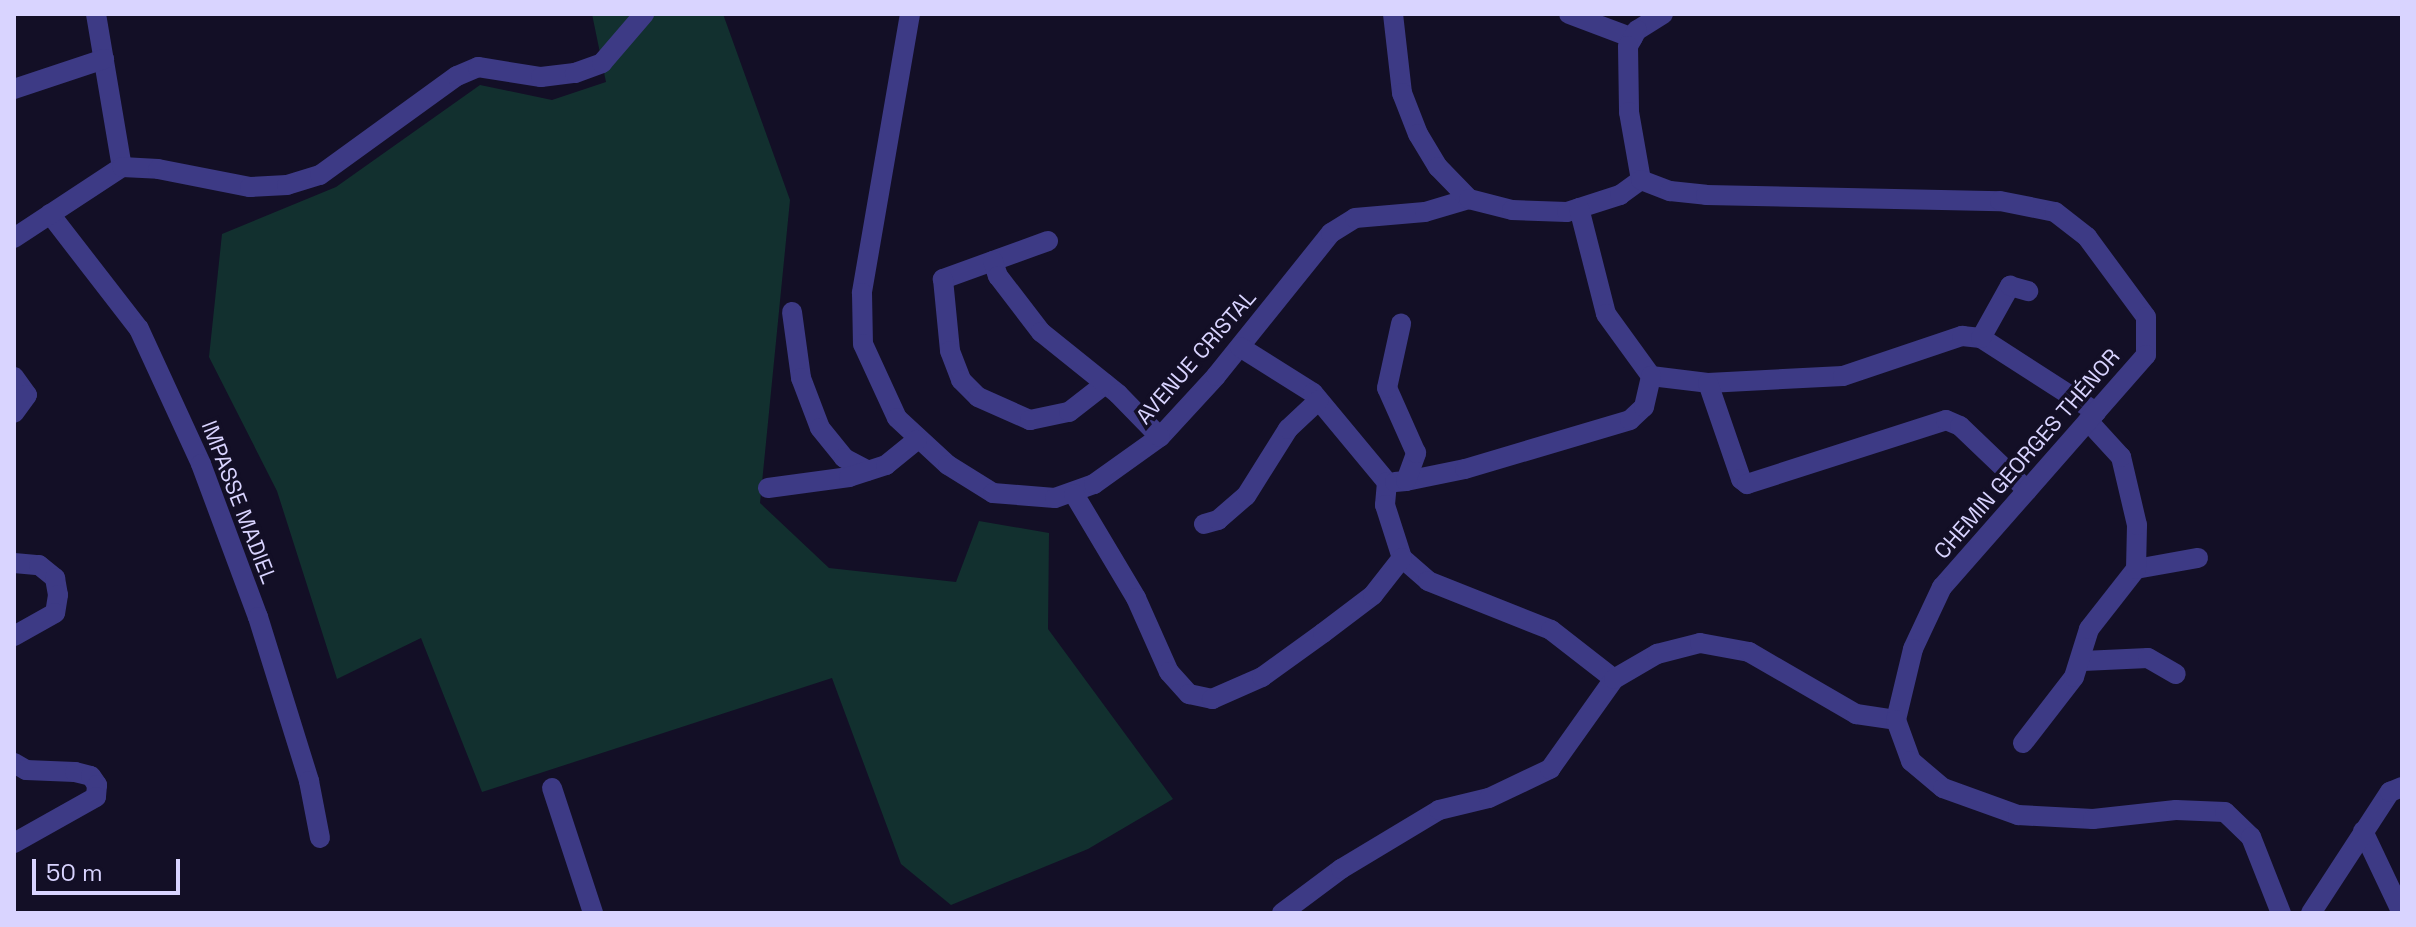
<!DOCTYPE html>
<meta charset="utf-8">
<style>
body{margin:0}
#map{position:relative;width:2416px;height:927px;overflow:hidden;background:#130f26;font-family:"Space Grotesk",sans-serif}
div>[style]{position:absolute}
.green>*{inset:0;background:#12302f}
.minor>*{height:20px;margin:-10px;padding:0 10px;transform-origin:10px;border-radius:10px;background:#3d3a85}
.tertiary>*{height:20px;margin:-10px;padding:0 10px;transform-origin:10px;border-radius:10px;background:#3d3a85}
span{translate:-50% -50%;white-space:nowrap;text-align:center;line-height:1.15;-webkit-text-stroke:7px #130f26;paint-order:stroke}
.street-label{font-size:22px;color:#d9d4ff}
.frame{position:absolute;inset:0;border:16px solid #d9d4ff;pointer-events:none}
.scale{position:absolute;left:32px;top:859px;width:148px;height:36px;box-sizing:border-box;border:4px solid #d9d4ff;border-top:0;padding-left:10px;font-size:24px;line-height:28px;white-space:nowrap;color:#d9d4ff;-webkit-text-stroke:6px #130f26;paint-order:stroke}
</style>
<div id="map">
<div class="green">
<div style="clip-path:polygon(592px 14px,723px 14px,790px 200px,760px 503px,829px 568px,956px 582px,979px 521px,1049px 533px,1048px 629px,1173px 799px,1088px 849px,951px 905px,901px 864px,832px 678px,482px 792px,421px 638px,337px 679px,277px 491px,209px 357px,222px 234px,336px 187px,480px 85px,552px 100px,606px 82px)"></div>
</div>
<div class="minor">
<div style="left:96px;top:14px;width:155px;rotate:80.4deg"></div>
<div style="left:910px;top:14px;width:283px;rotate:99.8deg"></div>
<div style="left:862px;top:293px;width:51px;rotate:88.9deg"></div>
<div style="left:863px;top:344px;width:81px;rotate:65.3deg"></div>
<div style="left:897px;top:418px;width:69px;rotate:42.7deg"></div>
<div style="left:948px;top:465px;width:53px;rotate:31.9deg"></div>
<div style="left:993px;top:493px;width:62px;rotate:4.6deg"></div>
<div style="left:1055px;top:498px;width:41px;rotate:-19.7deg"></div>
<div style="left:1094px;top:484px;width:81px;rotate:-35.5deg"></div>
<div style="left:1160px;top:437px;width:83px;rotate:-47.4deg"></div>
<div style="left:1216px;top:376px;width:184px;rotate:-51.2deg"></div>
<div style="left:1331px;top:233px;width:28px;rotate:-32deg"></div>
<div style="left:1355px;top:218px;width:70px;rotate:-4.9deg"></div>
<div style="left:1425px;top:212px;width:46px;rotate:-16.5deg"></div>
<div style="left:1393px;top:14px;width:80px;rotate:83.5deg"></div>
<div style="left:1402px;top:93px;width:44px;rotate:68.7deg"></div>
<div style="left:1418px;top:134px;width:39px;rotate:59deg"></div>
<div style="left:1438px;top:167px;width:45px;rotate:45.9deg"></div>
<div style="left:1469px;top:199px;width:44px;rotate:14.3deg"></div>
<div style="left:1512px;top:210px;width:55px;rotate:2.1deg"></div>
<div style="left:1567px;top:212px;width:56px;rotate:-17.8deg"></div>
<div style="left:1620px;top:195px;width:26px;rotate:-36deg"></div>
<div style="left:1569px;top:14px;width:68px;rotate:20.6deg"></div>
<div style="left:14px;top:89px;width:95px;rotate:-18.4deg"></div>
<div style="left:1579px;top:208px;width:109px;rotate:75.7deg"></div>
<div style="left:1606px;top:314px;width:77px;rotate:54deg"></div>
<div style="left:1651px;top:376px;width:57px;rotate:7deg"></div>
<div style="left:1708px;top:383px;width:135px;rotate:-3deg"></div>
<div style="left:1843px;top:376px;width:126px;rotate:-18.6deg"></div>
<div style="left:1962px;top:336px;width:19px;rotate:6deg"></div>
<div style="left:1981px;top:338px;width:137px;rotate:32.8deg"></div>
<div style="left:50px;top:214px;width:145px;rotate:52.3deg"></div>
<div style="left:139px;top:329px;width:149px;rotate:65.3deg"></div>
<div style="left:201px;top:464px;width:163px;rotate:69.6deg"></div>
<div style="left:258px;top:617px;width:172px;rotate:72.7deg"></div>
<div style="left:309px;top:781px;width:58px;rotate:79.1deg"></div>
<div style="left:14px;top:238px;width:129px;rotate:-33.3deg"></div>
<div style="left:122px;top:167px;width:36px;rotate:3deg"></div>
<div style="left:158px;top:169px;width:94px;rotate:11.1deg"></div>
<div style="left:250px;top:187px;width:37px;rotate:-3deg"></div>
<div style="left:287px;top:185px;width:34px;rotate:-17deg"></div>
<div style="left:320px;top:175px;width:169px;rotate:-35.9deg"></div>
<div style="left:457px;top:76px;width:23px;rotate:-23deg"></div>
<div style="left:478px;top:67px;width:64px;rotate:9deg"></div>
<div style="left:541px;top:77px;width:34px;rotate:-7deg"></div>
<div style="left:575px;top:73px;width:29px;rotate:-20deg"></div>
<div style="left:602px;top:63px;width:65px;rotate:-49.4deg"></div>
<div style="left:1048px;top:241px;width:112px;rotate:160.1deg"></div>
<div style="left:943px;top:279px;width:72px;rotate:84.4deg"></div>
<div style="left:950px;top:351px;width:31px;rotate:69deg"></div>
<div style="left:961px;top:380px;width:24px;rotate:45deg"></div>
<div style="left:978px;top:397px;width:57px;rotate:23.9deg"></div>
<div style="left:1030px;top:420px;width:40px;rotate:-12deg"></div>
<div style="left:1069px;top:412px;width:46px;rotate:-37.9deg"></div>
<div style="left:993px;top:261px;width:16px;rotate:72deg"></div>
<div style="left:998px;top:276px;width:71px;rotate:52.5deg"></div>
<div style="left:1041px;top:332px;width:99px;rotate:38.8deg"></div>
<div style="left:1118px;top:394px;width:60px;rotate:45.7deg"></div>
<div style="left:792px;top:312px;width:67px;rotate:82.2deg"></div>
<div style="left:801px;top:378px;width:53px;rotate:69.2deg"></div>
<div style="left:820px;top:428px;width:38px;rotate:51deg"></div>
<div style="left:844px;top:458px;width:27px;rotate:28deg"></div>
<div style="left:1981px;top:338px;width:60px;rotate:-60.9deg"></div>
<div style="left:2010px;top:286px;width:19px;rotate:16deg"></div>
<div style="left:1240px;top:347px;width:86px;rotate:32.2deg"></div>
<div style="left:1313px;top:393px;width:116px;rotate:50.3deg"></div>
<div style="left:14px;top:377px;width:22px;rotate:54deg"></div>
<div style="left:27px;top:395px;width:22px;rotate:126deg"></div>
<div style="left:1708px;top:383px;width:102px;rotate:71deg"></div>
<div style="left:1741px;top:479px;width:8px;rotate:40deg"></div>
<div style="left:1747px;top:484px;width:209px;rotate:-17.8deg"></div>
<div style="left:1946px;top:420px;width:15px;rotate:23deg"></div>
<div style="left:1960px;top:426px;width:93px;rotate:43.7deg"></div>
<div style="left:1406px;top:481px;width:60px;rotate:-11.5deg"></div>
<div style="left:1465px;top:469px;width:172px;rotate:-16.5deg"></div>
<div style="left:1630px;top:420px;width:19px;rotate:-43deg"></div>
<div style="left:1644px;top:407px;width:32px;rotate:-77deg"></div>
<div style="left:1387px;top:482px;width:23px;rotate:95deg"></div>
<div style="left:1385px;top:505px;width:56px;rotate:72.2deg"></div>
<div style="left:1402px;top:558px;width:35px;rotate:41deg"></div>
<div style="left:1428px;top:581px;width:132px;rotate:21.7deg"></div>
<div style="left:1551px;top:630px;width:80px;rotate:37.9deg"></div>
<div style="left:1395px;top:482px;width:11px;rotate:-5deg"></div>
<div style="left:1406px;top:481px;width:30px;rotate:-70deg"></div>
<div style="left:1416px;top:453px;width:71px;rotate:-114deg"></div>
<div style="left:1387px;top:388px;width:66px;rotate:-77.7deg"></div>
<div style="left:768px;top:488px;width:82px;rotate:-7.7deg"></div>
<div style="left:849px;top:477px;width:39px;rotate:-18deg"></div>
<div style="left:886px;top:465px;width:40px;rotate:-39deg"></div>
<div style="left:1074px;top:494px;width:121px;rotate:59.2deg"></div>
<div style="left:1136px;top:598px;width:81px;rotate:66deg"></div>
<div style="left:1169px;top:672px;width:30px;rotate:48deg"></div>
<div style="left:1189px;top:694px;width:24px;rotate:12deg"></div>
<div style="left:1212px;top:699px;width:55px;rotate:-23.7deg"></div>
<div style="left:1262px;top:677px;width:75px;rotate:-35.8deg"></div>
<div style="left:1323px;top:633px;width:63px;rotate:-37.2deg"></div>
<div style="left:1373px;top:595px;width:47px;rotate:-51.9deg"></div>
<div style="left:1204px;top:524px;width:15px;rotate:-16deg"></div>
<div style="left:1218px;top:520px;width:37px;rotate:-41deg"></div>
<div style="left:1246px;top:496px;width:79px;rotate:-57.9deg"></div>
<div style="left:1288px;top:429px;width:42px;rotate:-43.1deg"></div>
<div style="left:14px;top:563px;width:25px;rotate:5deg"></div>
<div style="left:39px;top:565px;width:21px;rotate:39deg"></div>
<div style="left:55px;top:578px;width:17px;rotate:80deg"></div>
<div style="left:58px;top:595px;width:18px;rotate:99deg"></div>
<div style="left:55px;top:613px;width:47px;rotate:150.7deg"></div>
<div style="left:2136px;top:569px;width:63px;rotate:-10.1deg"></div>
<div style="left:2083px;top:661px;width:65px;rotate:-2.6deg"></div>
<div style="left:2148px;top:658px;width:32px;rotate:30deg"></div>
<div style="left:2023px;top:743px;width:83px;rotate:-52.3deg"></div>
<div style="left:2074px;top:677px;width:50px;rotate:-72.6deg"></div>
<div style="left:2089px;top:629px;width:76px;rotate:-51.9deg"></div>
<div style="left:2136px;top:569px;width:44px;rotate:-88.7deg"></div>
<div style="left:2137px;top:525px;width:70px;rotate:-103.2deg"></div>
<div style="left:2121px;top:457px;width:49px;rotate:-132.5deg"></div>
<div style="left:14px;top:763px;width:14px;rotate:30deg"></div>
<div style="left:26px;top:770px;width:49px;rotate:2.3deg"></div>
<div style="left:75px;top:772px;width:16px;rotate:14deg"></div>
<div style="left:91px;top:776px;width:11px;rotate:56deg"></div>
<div style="left:97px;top:785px;width:12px;rotate:95deg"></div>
<div style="left:96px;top:797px;width:94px;rotate:150.7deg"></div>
<div style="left:552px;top:788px;width:132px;rotate:71.8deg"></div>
<div style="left:2363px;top:831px;width:91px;rotate:64.6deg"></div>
<div style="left:1282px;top:913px;width:74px;rotate:-36.7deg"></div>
<div style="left:1341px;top:869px;width:114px;rotate:-31deg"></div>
<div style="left:1439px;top:810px;width:51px;rotate:-13.5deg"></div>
<div style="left:1489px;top:798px;width:68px;rotate:-25.4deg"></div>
<div style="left:1550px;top:769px;width:110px;rotate:-54.6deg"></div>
<div style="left:1614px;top:679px;width:50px;rotate:-30.2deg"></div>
<div style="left:1657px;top:654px;width:44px;rotate:-14.3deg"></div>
<div style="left:1700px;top:643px;width:50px;rotate:10.4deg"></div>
<div style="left:1749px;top:652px;width:124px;rotate:30.1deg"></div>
<div style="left:1856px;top:714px;width:40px;rotate:8.5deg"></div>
<div style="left:2311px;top:913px;width:145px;rotate:-56.9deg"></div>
<div style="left:2390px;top:792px;width:13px;rotate:-23deg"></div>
</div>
<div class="tertiary">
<div style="left:1663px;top:14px;width:31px;rotate:148deg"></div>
<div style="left:1637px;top:30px;width:18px;rotate:119deg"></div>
<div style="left:1628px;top:46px;width:66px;rotate:89.1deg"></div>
<div style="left:1629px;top:112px;width:69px;rotate:80deg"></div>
<div style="left:1641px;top:180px;width:31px;rotate:21deg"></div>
<div style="left:1670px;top:191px;width:36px;rotate:6deg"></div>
<div style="left:1706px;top:195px;width:294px;rotate:1.2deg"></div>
<div style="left:2000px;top:201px;width:56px;rotate:11.3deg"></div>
<div style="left:2055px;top:212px;width:41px;rotate:38deg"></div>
<div style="left:2087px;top:237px;width:99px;rotate:53.6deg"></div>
<div style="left:2146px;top:317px;width:38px;rotate:90deg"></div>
<div style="left:2146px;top:355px;width:309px;rotate:131.3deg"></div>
<div style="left:1942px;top:587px;width:68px;rotate:115.1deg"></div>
<div style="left:1913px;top:649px;width:73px;rotate:103.5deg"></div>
<div style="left:1896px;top:720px;width:44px;rotate:69.9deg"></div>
<div style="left:1911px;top:761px;width:42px;rotate:40.2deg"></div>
<div style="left:1943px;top:788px;width:80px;rotate:19.8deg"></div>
<div style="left:2018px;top:815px;width:75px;rotate:3.1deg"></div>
<div style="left:2093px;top:819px;width:83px;rotate:-6.2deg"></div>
<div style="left:2176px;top:810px;width:49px;rotate:2.3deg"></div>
<div style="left:2225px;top:812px;width:36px;rotate:44deg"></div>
<div style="left:2251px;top:837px;width:82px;rotate:68.5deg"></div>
</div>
<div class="street-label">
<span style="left:1196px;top:357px;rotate:-49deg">AVENUE CRISTAL</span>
<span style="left:2027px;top:454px;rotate:-49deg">CHEMIN GEORGES THÉNOR</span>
<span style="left:239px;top:502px;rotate:69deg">IMPASSE MADIEL</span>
</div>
<div class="frame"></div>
<div class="scale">50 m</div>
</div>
